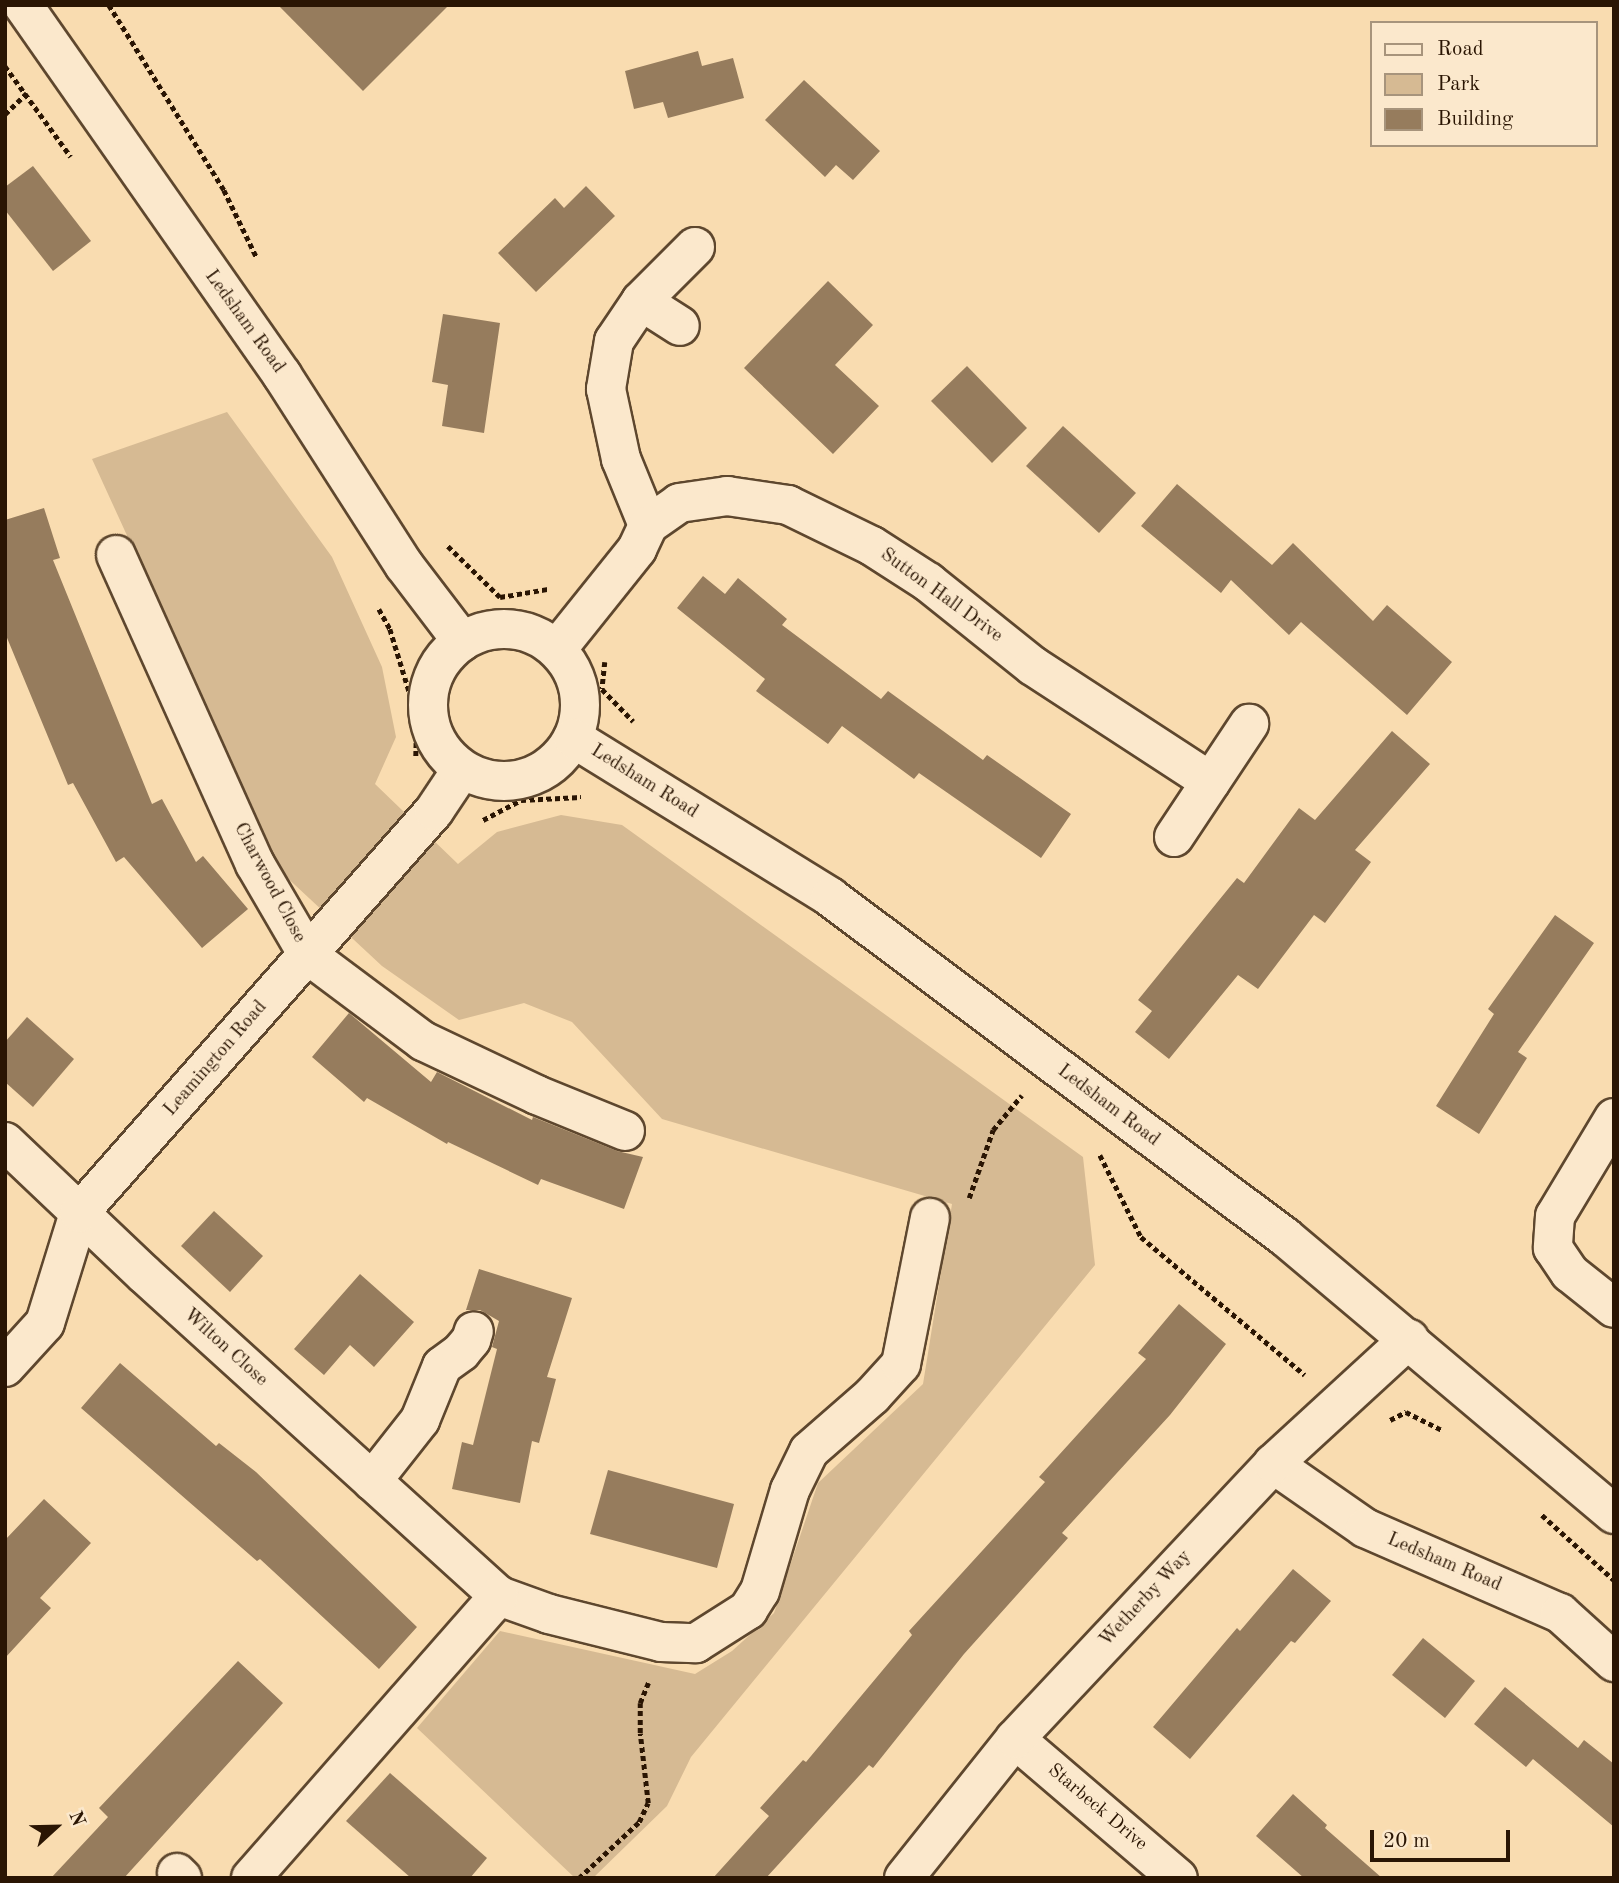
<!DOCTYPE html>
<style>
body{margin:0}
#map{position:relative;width:1619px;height:1883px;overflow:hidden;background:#f9dcb0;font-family:"Old Standard TT",serif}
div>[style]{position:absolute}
.green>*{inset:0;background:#d6ba93}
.building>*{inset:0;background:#967c5d}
.path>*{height:4.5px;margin-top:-2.25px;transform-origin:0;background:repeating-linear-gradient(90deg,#2a1503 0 5px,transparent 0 8.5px)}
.roads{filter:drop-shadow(2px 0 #5e472e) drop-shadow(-2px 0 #5e472e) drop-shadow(0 2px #5e472e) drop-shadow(0 -2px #5e472e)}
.minor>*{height:38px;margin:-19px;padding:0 19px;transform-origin:19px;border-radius:19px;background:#fbe8cc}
.secondary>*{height:38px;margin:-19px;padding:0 19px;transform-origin:19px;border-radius:19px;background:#fbe8cc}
.secondary>.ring{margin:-19px;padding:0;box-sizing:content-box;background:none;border:38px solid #fbe8cc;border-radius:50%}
span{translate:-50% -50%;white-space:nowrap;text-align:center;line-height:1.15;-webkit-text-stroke:5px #fbe8cc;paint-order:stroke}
.street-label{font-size:19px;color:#2a1503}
.frame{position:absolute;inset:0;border:7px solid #2a1503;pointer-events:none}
.legend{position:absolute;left:1370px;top:21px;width:228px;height:126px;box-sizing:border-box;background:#fbe8cc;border:2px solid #a7947c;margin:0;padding:9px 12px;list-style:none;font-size:21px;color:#2a1503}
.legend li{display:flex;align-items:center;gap:14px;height:35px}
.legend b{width:35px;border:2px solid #a7947c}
.north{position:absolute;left:21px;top:1792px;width:70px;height:70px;-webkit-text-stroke:5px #fbe8cc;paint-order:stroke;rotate:68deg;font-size:19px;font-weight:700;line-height:28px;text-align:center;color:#2a1503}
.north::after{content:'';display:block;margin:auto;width:24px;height:32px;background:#2a1503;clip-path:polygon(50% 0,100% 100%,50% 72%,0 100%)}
.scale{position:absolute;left:1370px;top:1830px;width:140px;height:32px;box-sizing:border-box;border:4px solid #2a1503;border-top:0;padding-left:9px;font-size:21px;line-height:24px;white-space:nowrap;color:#2a1503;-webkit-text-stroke:5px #fbe8cc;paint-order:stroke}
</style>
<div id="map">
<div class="green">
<div style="clip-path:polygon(227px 412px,332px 557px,382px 667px,396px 737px,375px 784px,458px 864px,497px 832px,561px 815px,622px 825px,1083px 1157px,1095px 1265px,691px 1757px,667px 1806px,593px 1878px,575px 1878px,417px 1728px,500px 1631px,695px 1674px,732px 1651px,774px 1613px,818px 1483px,923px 1384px,952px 1204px,662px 1119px,572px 1022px,524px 1003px,459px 1020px,382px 966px,281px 872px,92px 459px)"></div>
</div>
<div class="building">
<div style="clip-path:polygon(278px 5px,449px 5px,363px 91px)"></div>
<div style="clip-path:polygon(698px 51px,702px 66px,733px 58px,744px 98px,668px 118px,663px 102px,634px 109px,625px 71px)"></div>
<div style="clip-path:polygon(804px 80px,880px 151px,853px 180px,836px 165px,825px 177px,765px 120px)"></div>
<div style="clip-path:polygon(33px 166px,91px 241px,53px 271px,5px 210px,5px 187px)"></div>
<div style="clip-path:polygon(586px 186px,615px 216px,536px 292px,498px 253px,555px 198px,564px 208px)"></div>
<div style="clip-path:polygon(828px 281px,873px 325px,835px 365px,879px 406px,833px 454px,744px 368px)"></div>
<div style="clip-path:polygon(443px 314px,500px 323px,484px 433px,442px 426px,448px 385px,432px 382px)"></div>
<div style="clip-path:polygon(967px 366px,1027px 428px,992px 463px,931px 401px)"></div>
<div style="clip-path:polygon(1063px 426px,1136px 493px,1099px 533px,1026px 466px)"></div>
<div style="clip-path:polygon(1177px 484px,1272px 565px,1293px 543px,1373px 621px,1387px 605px,1452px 662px,1407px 715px,1301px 622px,1289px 635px,1231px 580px,1221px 593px,1141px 526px)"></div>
<div style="clip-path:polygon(44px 508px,60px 558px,53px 560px,152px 804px,162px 799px,196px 862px,203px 856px,248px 909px,202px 948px,124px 857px,116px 862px,73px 783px,68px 785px,5px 633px,5px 520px)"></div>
<div style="clip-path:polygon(703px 576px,725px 594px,738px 578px,787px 619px,782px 625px,881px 699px,888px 691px,983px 760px,987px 755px,1071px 814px,1041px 858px,919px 773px,914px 779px,842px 726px,828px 744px,756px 691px,765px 679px,677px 608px)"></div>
<div style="clip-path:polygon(1392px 731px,1430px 764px,1355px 850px,1371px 862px,1325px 923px,1314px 915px,1258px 989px,1238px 975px,1169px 1059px,1135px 1032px,1152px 1011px,1138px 1000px,1237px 878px,1244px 883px,1299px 808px,1315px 820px)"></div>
<div style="clip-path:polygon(1555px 915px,1594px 943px,1518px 1052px,1527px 1058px,1479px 1134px,1436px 1106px,1494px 1014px,1488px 1009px)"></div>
<div style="clip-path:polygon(349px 1013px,431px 1082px,437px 1072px,532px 1120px,533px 1117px,617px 1151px,643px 1157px,624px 1209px,541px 1179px,538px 1185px,448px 1142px,447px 1144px,367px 1098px,364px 1102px,312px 1057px)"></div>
<div style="clip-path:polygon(27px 1017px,74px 1059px,33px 1107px,5px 1082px,5px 1042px)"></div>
<div style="clip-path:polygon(214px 1211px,263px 1256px,230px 1292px,181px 1246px)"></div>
<div style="clip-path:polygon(479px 1269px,572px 1298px,547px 1377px,556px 1379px,539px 1443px,532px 1441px,520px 1503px,452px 1489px,462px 1442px,473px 1445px,497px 1349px,492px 1347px,499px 1321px,480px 1310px,466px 1310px)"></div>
<div style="clip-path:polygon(360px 1274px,414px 1322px,374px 1367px,350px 1345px,324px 1375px,294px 1349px)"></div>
<div style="clip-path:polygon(1179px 1304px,1226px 1344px,1170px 1415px,1062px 1533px,1068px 1538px,964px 1654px,873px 1768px,869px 1765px,766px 1878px,713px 1878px,769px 1816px,760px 1808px,803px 1760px,806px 1762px,912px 1635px,909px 1631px,1045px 1482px,1039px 1477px,1146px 1359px,1138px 1353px)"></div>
<div style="clip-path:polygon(120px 1363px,216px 1446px,219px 1443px,256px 1472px,417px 1627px,379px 1669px,260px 1559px,257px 1561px,81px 1408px)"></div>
<div style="clip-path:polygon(608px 1470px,734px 1504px,717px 1568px,590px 1534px)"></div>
<div style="clip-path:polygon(44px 1499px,91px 1543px,40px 1598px,51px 1608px,5px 1658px,5px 1540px)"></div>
<div style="clip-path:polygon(1293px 1569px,1331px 1601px,1295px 1643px,1291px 1641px,1190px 1759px,1153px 1727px,1237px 1628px,1240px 1631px)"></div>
<div style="clip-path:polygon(1423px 1638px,1475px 1681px,1445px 1718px,1392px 1675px)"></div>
<div style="clip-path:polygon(238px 1661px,283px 1703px,124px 1878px,51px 1878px,108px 1817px,99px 1808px)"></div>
<div style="clip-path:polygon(1505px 1687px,1578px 1748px,1584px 1740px,1614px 1764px,1614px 1827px,1533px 1759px,1526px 1767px,1474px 1724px)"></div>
<div style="clip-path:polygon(390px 1773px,487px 1858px,470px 1878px,411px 1878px,346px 1821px)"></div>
<div style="clip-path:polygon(1293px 1794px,1327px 1825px,1325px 1828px,1382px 1878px,1304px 1878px,1256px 1836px)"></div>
</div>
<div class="path">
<div style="left:109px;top:5px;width:218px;rotate:58.1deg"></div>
<div style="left:224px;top:190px;width:76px;rotate:64.1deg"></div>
<div style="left:5px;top:66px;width:112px;rotate:54deg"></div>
<div style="left:5px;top:114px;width:30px;rotate:-44deg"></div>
<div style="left:448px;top:546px;width:73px;rotate:44.4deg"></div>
<div style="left:500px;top:597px;width:49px;rotate:-9.5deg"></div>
<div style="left:379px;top:609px;width:23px;rotate:61deg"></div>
<div style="left:390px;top:629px;width:92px;rotate:72.9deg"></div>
<div style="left:417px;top:717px;width:40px;rotate:91.4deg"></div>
<div style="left:605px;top:662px;width:27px;rotate:96deg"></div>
<div style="left:602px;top:689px;width:45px;rotate:45.9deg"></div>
<div style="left:483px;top:820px;width:43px;rotate:-27.8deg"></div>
<div style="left:521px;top:800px;width:60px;rotate:-2.9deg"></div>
<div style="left:1100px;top:1155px;width:92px;rotate:63.4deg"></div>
<div style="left:1141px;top:1237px;width:214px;rotate:40.1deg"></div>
<div style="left:969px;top:1198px;width:72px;rotate:-70.6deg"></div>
<div style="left:993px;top:1130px;width:45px;rotate:-50.4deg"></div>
<div style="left:1390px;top:1420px;width:18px;rotate:-27deg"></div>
<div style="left:1406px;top:1412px;width:40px;rotate:26.6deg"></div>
<div style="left:1542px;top:1515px;width:97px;rotate:42.1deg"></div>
<div style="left:579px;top:1878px;width:82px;rotate:-43deg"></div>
<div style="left:639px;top:1822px;width:21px;rotate:-65deg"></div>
<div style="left:648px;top:1803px;width:70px;rotate:-96.5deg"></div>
<div style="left:640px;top:1733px;width:30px;rotate:-90deg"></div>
<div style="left:640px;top:1703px;width:22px;rotate:-68deg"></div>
</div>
<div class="roads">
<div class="minor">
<div style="left:695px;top:247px;width:76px;rotate:135deg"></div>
<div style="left:641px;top:301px;width:48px;rotate:124deg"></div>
<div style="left:614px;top:341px;width:49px;rotate:99.5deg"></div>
<div style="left:606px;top:389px;width:72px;rotate:77.9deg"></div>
<div style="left:621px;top:459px;width:71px;rotate:67.8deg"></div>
<div style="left:648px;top:525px;width:38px;rotate:-35deg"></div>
<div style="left:679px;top:503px;width:49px;rotate:-8.3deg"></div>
<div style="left:727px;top:496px;width:62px;rotate:8.4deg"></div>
<div style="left:788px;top:505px;width:93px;rotate:26deg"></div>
<div style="left:872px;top:546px;width:67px;rotate:32.7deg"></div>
<div style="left:928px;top:582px;width:134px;rotate:38.7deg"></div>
<div style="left:1033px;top:666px;width:212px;rotate:33.1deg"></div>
<div style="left:641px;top:301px;width:46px;rotate:32.7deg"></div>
<div style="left:116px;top:555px;width:339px;rotate:65.8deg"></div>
<div style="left:255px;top:864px;width:105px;rotate:59.8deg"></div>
<div style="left:308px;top:955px;width:144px;rotate:36.8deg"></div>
<div style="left:423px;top:1041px;width:126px;rotate:25.3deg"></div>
<div style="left:537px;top:1095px;width:95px;rotate:22.2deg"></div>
<div style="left:557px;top:649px;width:128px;rotate:-51.3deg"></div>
<div style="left:637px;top:549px;width:26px;rotate:-65deg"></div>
<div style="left:1174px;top:837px;width:136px;rotate:-56.4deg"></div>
<div style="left:1614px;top:1118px;width:114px;rotate:121deg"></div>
<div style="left:1555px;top:1216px;width:32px;rotate:94deg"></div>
<div style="left:1553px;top:1248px;width:30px;rotate:56deg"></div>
<div style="left:1570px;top:1273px;width:56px;rotate:38.5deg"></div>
<div style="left:5px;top:1142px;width:192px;rotate:43.5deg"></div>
<div style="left:144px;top:1274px;width:479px;rotate:42.2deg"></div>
<div style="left:499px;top:1596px;width:53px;rotate:19.8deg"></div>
<div style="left:549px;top:1614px;width:115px;rotate:14deg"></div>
<div style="left:661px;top:1642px;width:35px;rotate:2deg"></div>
<div style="left:696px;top:1643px;width:62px;rotate:-32.4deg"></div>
<div style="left:748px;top:1610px;width:22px;rotate:-58deg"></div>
<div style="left:760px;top:1591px;width:105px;rotate:-73.5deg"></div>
<div style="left:790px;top:1490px;width:43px;rotate:-64deg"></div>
<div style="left:809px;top:1451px;width:84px;rotate:-41.1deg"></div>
<div style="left:872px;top:1396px;width:43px;rotate:-47.8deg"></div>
<div style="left:901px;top:1364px;width:149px;rotate:-78.8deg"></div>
<div style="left:5px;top:1367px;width:59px;rotate:-47.7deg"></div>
<div style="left:45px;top:1323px;width:115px;rotate:-72.8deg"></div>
<div style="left:79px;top:1213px;width:536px;rotate:-48.55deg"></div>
<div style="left:434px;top:811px;width:50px;rotate:-56.3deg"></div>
<div style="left:1273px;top:1464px;width:112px;rotate:34.8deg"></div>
<div style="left:1365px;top:1528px;width:213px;rotate:23.6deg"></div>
<div style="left:1560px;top:1613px;width:73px;rotate:42.2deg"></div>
<div style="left:372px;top:1481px;width:78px;rotate:-51.8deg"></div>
<div style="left:420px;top:1420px;width:58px;rotate:-67.8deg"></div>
<div style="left:442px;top:1366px;width:24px;rotate:-36deg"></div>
<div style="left:461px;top:1352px;width:16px;rotate:-50deg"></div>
<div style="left:471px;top:1340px;width:9px;rotate:-72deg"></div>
<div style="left:1015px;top:1739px;width:214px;rotate:40.5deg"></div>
<div style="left:177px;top:1873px;width:7px;rotate:45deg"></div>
<div style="left:251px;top:1878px;width:376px;rotate:-48.7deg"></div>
<div style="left:904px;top:1878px;width:178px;rotate:-51.4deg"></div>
<div style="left:1015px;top:1739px;width:377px;rotate:-46.8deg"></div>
<div style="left:1273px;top:1464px;width:185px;rotate:-42.6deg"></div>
</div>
<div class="secondary">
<div style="left:23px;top:5px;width:452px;rotate:55deg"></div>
<div style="left:282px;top:375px;width:226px;rotate:57.3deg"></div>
<div style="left:404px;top:565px;width:96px;rotate:52.7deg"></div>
<div class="ring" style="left:428px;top:629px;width:114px;height:114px"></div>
<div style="left:573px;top:738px;width:302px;rotate:31.7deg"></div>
<div style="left:830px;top:897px;width:568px;rotate:36.77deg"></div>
<div style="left:1285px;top:1237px;width:430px;rotate:40.1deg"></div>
</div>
</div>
<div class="street-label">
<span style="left:244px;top:322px;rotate:54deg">Ledsham Road</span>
<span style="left:941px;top:596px;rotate:36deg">Sutton Hall Drive</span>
<span style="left:644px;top:782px;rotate:32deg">Ledsham Road</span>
<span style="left:269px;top:883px;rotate:62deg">Charwood Close</span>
<span style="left:216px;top:1059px;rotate:-49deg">Leamington Road</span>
<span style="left:1108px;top:1106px;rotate:37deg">Ledsham Road</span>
<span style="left:225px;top:1348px;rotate:42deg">Wilton Close</span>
<span style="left:1444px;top:1563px;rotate:23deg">Ledsham Road</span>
<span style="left:1146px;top:1599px;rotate:-47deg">Wetherby Way</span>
<span style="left:1097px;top:1808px;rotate:40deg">Starbeck Drive</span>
</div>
<div class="frame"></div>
<ul class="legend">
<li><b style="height:9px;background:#fbe8cc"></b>Road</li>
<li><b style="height:19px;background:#d6ba93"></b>Park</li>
<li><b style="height:19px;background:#967c5d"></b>Building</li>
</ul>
<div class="north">N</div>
<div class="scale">20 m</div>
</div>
